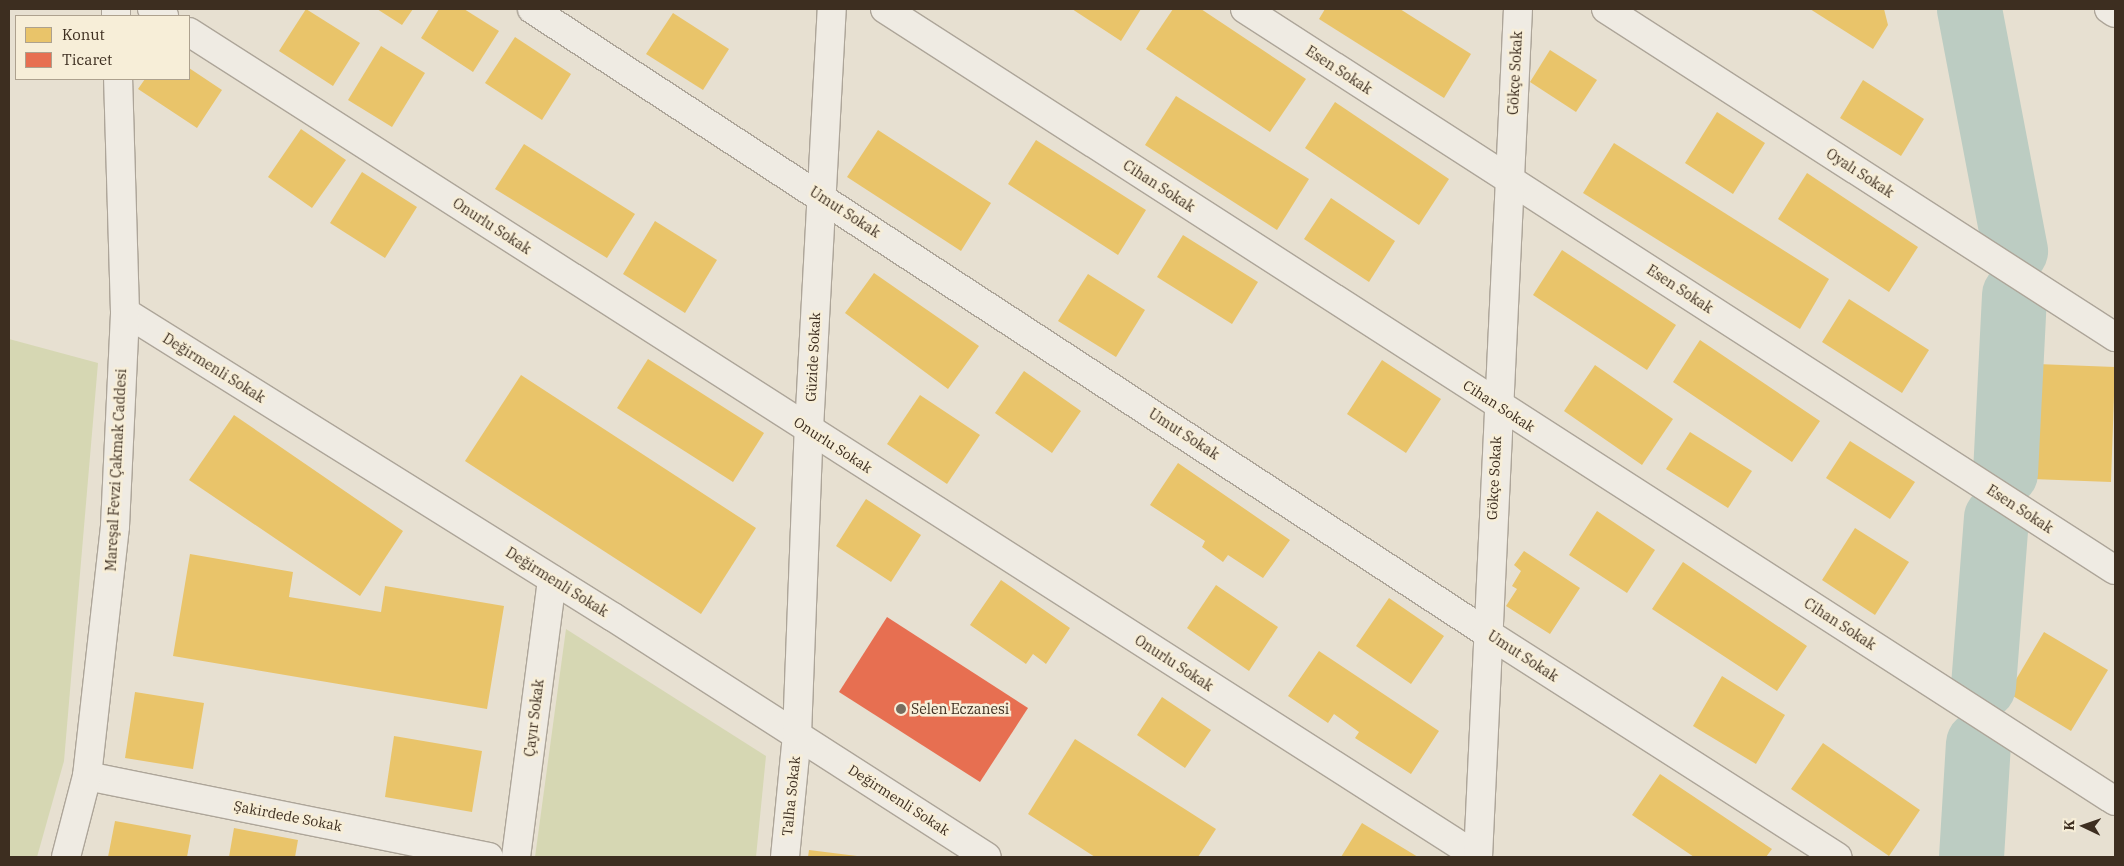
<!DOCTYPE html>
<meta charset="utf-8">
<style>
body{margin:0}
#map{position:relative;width:2124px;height:866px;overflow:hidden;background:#e7e0d1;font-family:"IBM Plex Serif",serif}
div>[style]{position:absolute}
.green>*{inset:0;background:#d6d7b3}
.homes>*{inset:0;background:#e9c46a}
.shops>*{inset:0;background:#e76f51}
.river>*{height:65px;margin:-32.5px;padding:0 32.5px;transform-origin:32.5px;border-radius:32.5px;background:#bcccc2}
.roads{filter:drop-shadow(1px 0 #ada599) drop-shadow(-1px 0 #ada599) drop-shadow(0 1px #ada599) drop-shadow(0 -1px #ada599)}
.minor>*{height:28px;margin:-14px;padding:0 14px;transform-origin:14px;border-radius:14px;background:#efebe3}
.dots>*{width:14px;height:14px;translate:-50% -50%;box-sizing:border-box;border:2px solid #f7eed8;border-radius:50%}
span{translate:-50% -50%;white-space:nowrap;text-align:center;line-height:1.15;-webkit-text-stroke:5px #f7eed8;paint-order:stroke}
.street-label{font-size:14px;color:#3d2e20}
.poi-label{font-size:14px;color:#3d2e20}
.left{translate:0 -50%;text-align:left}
.frame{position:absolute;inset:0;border:10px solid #3d2e20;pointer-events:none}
.legend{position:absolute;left:15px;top:15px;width:175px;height:65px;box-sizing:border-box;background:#f7eed8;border:1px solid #ada18e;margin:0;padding:6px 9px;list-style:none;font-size:15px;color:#3d2e20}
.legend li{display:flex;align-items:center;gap:10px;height:25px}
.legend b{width:25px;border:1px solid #ada18e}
.north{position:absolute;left:2059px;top:801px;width:50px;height:50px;-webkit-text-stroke:4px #f7eed8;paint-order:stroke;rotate:273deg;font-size:14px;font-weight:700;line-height:20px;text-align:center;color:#3d2e20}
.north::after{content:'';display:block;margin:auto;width:18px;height:22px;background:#3d2e20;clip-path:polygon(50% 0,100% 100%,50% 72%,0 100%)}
</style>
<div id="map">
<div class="green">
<div style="clip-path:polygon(9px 339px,98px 363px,64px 761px,37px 857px,9px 857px)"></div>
<div style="clip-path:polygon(566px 629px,766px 756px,756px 857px,535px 857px)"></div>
</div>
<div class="homes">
<div style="clip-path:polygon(306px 9px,360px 43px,333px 86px,279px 51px)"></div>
<div style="clip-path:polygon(377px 9px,413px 9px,402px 25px)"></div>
<div style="clip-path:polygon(439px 9px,464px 9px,499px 31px,473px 72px,421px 38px)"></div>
<div style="clip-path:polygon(1072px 9px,1141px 9px,1121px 41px)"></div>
<div style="clip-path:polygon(1173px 9px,1201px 9px,1306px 79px,1270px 132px,1146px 49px)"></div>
<div style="clip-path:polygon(1325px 9px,1400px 9px,1471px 54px,1444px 98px,1319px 19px)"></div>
<div style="clip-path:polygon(1810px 9px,1884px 9px,1888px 25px,1873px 49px)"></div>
<div style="clip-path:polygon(673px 13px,729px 49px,703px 90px,646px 54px)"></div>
<div style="clip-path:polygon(515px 37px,571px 74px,542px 120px,485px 83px)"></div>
<div style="clip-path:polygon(381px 46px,425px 73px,392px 127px,348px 100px)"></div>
<div style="clip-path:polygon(1550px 50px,1597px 80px,1576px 112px,1530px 82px)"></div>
<div style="clip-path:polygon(189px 68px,222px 90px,197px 128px,138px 89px,145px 79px,189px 79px)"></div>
<div style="clip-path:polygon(1863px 80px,1924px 119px,1901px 156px,1840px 118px)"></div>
<div style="clip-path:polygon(1176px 96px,1309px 179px,1277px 230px,1145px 145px)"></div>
<div style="clip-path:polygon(1335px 102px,1449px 179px,1419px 225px,1305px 148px)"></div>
<div style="clip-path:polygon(1717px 112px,1765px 143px,1733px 194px,1685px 163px)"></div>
<div style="clip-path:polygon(301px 129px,346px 160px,312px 208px,268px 177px)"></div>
<div style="clip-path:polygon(878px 130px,991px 203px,961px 251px,847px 177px)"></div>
<div style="clip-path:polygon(1036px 140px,1146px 210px,1118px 255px,1008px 184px)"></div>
<div style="clip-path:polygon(1614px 143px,1829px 279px,1800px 329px,1583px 193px)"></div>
<div style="clip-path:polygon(524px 144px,635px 214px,607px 258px,495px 189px)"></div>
<div style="clip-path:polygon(362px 172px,417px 207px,385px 258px,330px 223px)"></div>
<div style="clip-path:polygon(1807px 173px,1918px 247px,1889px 292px,1778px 219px)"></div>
<div style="clip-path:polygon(1331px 198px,1395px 241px,1369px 282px,1304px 239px)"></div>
<div style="clip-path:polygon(655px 221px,717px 260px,685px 313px,623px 274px)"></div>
<div style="clip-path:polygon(1183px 235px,1258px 282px,1232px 324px,1157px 277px)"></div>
<div style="clip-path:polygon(1562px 250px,1676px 325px,1647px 370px,1533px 295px)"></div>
<div style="clip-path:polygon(874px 273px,979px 346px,948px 389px,845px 313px)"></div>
<div style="clip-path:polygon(1088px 274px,1145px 310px,1116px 357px,1058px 321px)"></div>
<div style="clip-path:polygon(1849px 299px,1929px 350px,1902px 393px,1822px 342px)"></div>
<div style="clip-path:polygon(1700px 340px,1820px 421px,1792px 462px,1673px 382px)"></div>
<div style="clip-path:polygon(648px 359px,764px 433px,733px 482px,617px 408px)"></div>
<div style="clip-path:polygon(1382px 360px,1441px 399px,1406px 453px,1347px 414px)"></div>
<div style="clip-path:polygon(2037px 364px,2115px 367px,2111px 482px,2031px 479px)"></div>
<div style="clip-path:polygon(1595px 365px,1673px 419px,1642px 465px,1564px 411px)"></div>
<div style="clip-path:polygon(1024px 371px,1081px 411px,1052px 453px,995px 413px)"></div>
<div style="clip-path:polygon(521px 375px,756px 528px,701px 614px,465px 461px)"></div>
<div style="clip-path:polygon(920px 395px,980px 435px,947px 484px,887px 444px)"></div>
<div style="clip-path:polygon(234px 415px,403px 531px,360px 596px,189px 480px)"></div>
<div style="clip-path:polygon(1690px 432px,1752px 471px,1728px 508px,1666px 469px)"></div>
<div style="clip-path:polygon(1850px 441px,1915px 482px,1890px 519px,1826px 478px)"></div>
<div style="clip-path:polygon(1178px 463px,1290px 540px,1263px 578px,1228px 555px,1223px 562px,1202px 547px,1205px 541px,1150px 505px)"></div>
<div style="clip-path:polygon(866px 499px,921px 535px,891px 582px,836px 546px)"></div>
<div style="clip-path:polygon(1597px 511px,1655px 550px,1627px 593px,1569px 555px)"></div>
<div style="clip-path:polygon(1855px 528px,1909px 562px,1875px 615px,1822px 580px)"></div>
<div style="clip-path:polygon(1524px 551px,1580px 588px,1550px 634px,1506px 606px,1517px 589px,1512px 586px,1521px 571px,1514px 565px)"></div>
<div style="clip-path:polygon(190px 554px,293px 572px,289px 597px,381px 612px,385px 586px,504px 606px,487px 709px,173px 656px)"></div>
<div style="clip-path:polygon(1683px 562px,1807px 646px,1777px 691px,1652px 609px)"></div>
<div style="clip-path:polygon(1001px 580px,1070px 628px,1046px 664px,1033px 654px,1026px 664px,970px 625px)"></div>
<div style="clip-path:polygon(1216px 585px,1278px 627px,1249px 671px,1187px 628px)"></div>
<div style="clip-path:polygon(1389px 598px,1444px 636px,1411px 684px,1356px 646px)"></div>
<div style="clip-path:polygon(2044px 632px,2108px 670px,2071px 731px,2008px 693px)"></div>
<div style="clip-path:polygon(1319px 651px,1439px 731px,1411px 774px,1355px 738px,1359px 732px,1334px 714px,1328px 723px,1288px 696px)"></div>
<div style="clip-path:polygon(1722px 676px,1785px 715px,1756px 764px,1693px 726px)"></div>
<div style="clip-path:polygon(135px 692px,204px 703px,193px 769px,125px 758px)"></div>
<div style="clip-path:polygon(1162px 697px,1211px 730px,1185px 768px,1137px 735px)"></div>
<div style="clip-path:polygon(394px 736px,482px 751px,472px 812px,385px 797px)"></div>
<div style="clip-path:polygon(1075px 739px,1216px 829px,1198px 857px,1095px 857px,1028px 814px)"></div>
<div style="clip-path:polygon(1823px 743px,1920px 810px,1889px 856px,1791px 789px)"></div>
<div style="clip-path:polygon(1660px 774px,1772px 849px,1766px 857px,1694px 857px,1632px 815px)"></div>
<div style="clip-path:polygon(115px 821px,191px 835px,187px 857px,108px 857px)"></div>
<div style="clip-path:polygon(1362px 823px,1418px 857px,1341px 857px)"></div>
<div style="clip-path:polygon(234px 828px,298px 840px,295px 857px,229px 857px)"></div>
<div style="clip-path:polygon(809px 850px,857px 856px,857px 857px,808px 857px)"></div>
</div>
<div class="shops">
<div style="clip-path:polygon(887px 617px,1028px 708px,980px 782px,839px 692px)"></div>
</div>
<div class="river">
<div style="left:1969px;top:9px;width:246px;rotate:79.2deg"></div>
<div style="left:2005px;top:473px;width:179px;rotate:-87.1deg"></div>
<div style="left:1983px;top:686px;width:169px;rotate:-85.6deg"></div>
<div style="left:1971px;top:857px;width:114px;rotate:-86.5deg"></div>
</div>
<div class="roads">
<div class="minor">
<div style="left:116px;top:9px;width:7px;rotate:90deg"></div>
<div style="left:152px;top:9px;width:14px;rotate:30deg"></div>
<div style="left:532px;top:9px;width:1141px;rotate:33.16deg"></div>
<div style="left:1487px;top:633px;width:416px;rotate:32.6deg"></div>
<div style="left:885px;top:9px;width:1463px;rotate:32.78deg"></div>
<div style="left:1245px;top:9px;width:1035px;rotate:32.82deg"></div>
<div style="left:1606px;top:9px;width:606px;rotate:32.8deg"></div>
<div style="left:2109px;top:9px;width:7px;rotate:34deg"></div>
<div style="left:189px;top:32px;width:1530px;rotate:32.62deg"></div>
<div style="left:125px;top:312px;width:575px;rotate:32.01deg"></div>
<div style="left:613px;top:617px;width:444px;rotate:32.7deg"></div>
<div style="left:87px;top:776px;width:410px;rotate:11.4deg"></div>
<div style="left:66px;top:857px;width:84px;rotate:-75.5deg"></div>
<div style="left:87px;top:776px;width:252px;rotate:-83.6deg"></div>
<div style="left:115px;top:526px;width:214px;rotate:-87.3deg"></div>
<div style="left:125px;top:312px;width:233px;rotate:-91.7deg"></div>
<div style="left:516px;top:857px;width:280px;rotate:-82.6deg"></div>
<div style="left:785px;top:857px;width:123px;rotate:-84.4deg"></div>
<div style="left:797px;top:735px;width:306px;rotate:-87.8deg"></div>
<div style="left:809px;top:429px;width:421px;rotate:-86.9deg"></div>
<div style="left:1478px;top:857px;width:849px;rotate:-87.3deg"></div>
</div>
</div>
<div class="dots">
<div style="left:901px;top:709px;background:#786c5e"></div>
</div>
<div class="street-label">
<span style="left:1339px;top:70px;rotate:33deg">Esen Sokak</span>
<span style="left:1515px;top:73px;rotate:-87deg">Gökçe Sokak</span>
<span style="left:1860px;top:173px;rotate:33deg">Oyalı Sokak</span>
<span style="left:1159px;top:186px;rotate:33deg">Cihan Sokak</span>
<span style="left:845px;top:212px;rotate:33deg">Umut Sokak</span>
<span style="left:492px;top:226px;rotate:33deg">Onurlu Sokak</span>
<span style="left:1680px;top:289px;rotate:33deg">Esen Sokak</span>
<span style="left:813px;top:357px;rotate:-87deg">Güzide Sokak</span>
<span style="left:214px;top:368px;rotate:32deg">Değirmenli Sokak</span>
<span style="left:1499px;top:406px;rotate:33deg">Cihan Sokak</span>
<span style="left:1184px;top:434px;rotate:33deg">Umut Sokak</span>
<span style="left:833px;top:445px;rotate:33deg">Onurlu Sokak</span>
<span style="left:116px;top:470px;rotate:-87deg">Mareşal Fevzi Çakmak Caddesi</span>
<span style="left:1494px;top:478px;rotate:-87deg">Gökçe Sokak</span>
<span style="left:2020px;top:509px;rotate:33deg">Esen Sokak</span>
<span style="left:557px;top:582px;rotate:32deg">Değirmenli Sokak</span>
<span style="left:1840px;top:624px;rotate:33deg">Cihan Sokak</span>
<span style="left:1523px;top:656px;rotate:33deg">Umut Sokak</span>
<span style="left:1174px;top:663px;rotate:33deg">Onurlu Sokak</span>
<span style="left:534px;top:718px;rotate:-83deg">Çayır Sokak</span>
<span style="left:791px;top:796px;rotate:-84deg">Talha Sokak</span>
<span style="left:899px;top:800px;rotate:33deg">Değirmenli Sokak</span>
<span style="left:288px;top:816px;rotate:11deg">Şakirdede Sokak</span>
</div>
<div class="poi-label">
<span class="left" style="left:911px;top:709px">Selen Eczanesi</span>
</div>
<div class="frame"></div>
<ul class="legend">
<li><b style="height:14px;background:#e9c46a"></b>Konut</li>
<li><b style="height:14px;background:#e76f51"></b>Ticaret</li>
</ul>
<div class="north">K</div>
</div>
